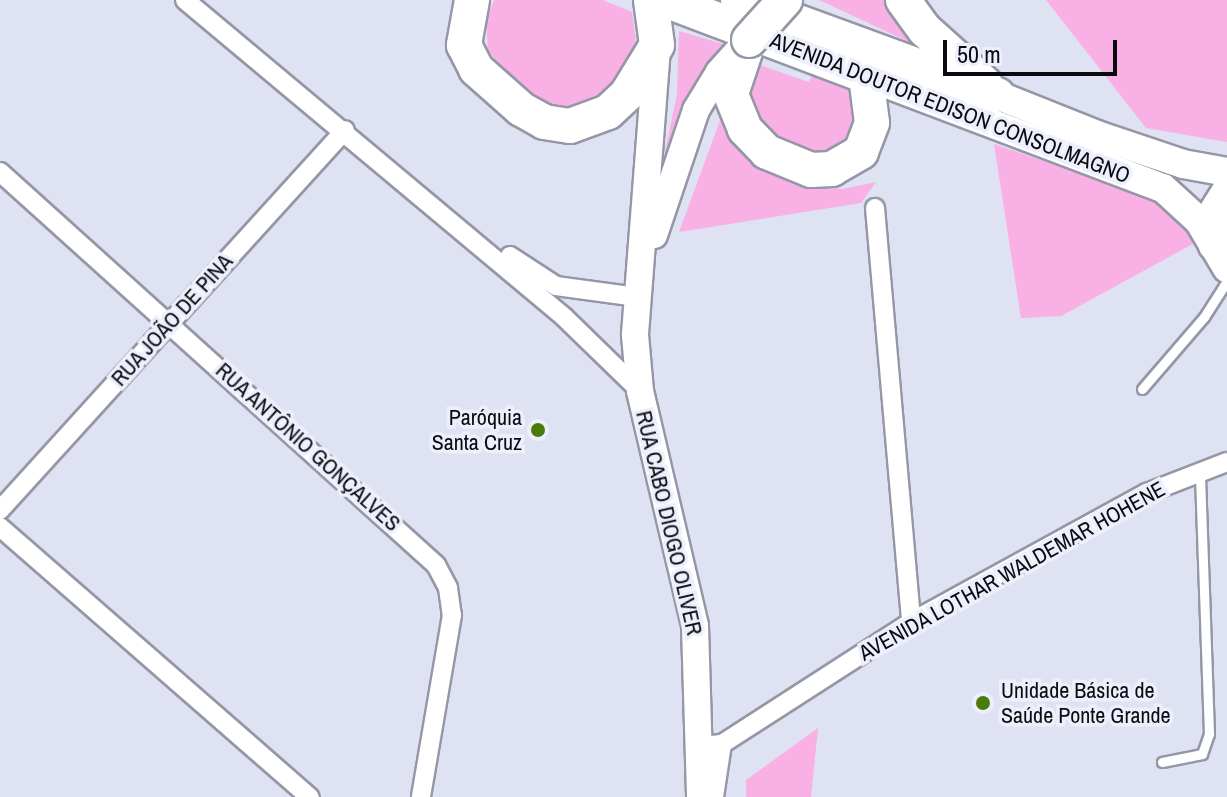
<!DOCTYPE html>
<meta charset="utf-8">
<style>
body{margin:0}
#map{position:relative;width:1227px;height:797px;overflow:hidden;background:#dfe2f2;font-family:"Archivo Narrow",sans-serif}
div>[style]{position:absolute}
.green>*{inset:0;background:#f9b0e4}
.roads{filter:drop-shadow(2px 0 #9597a6) drop-shadow(-2px 0 #9597a6) drop-shadow(0 2px #9597a6) drop-shadow(0 -2px #9597a6)}
.lane>*{height:9px;margin:-4.5px;padding:0 4.5px;transform-origin:4.5px;border-radius:4.5px;background:#fff}
.street>*{height:18px;margin:-9px;padding:0 9px;transform-origin:9px;border-radius:9px;background:#fff}
.secondary>*{height:26px;margin:-13px;padding:0 13px;transform-origin:13px;border-radius:13px;background:#fff}
.primary>*{height:28px;margin:-14px;padding:0 14px;transform-origin:14px;border-radius:14px;background:#fff}
.highway>*{height:34px;margin:-17px;padding:0 17px;transform-origin:17px;border-radius:17px;background:#fff}
.bridges{filter:drop-shadow(2px 0 #9597a6) drop-shadow(-2px 0 #9597a6) drop-shadow(0 2px #9597a6) drop-shadow(0 -2px #9597a6)}
.highway-bridge>*{height:34px;margin:-17px;padding:0 17px;transform-origin:17px;border-radius:17px;background:#fff}
.dots>*{width:22px;height:22px;translate:-50% -50%;box-sizing:border-box;border:4px solid #edeffc;border-radius:50%}
span{translate:-50% -50%;white-space:nowrap;text-align:center;line-height:1.15;-webkit-text-stroke:7px #edeffc;paint-order:stroke}
.street-label{font-size:22px;color:#0a0b10}
.poi-label{font-size:22px;color:#0a0b10}
.right{translate:-100% -50%;text-align:right}
.left{translate:0 -50%;text-align:left}
.scale{position:absolute;left:943px;top:40px;width:174px;height:36px;box-sizing:border-box;border:4px solid #0a0b10;border-top:0;padding-left:10px;font-size:24px;line-height:28px;white-space:nowrap;color:#0a0b10;-webkit-text-stroke:6px #edeffc;paint-order:stroke}
</style>
<div id="map">
<div class="green">
<div style="clip-path:polygon(494px 0,603px 0,632px 12px,636px 42px,629px 81px,569px 114px,532px 98px,507px 78px,488px 49px,486px 21px)"></div>
<div style="clip-path:polygon(819px 0,884px 0,905px 33px,922px 48px)"></div>
<div style="clip-path:polygon(1046px 0,1227px 0,1227px 142px,1146px 128px)"></div>
<div style="clip-path:polygon(679px 31px,730px 46px,655px 200px,677px 94px)"></div>
<div style="clip-path:polygon(757px 64px,809px 82px,815px 69px,848px 83px,861px 98px,860px 134px,833px 158px,792px 154px,746px 110px,747px 77px)"></div>
<div style="clip-path:polygon(722px 115px,772px 172px,795px 183px,842px 189px,876px 182px,861px 203px,679px 232px)"></div>
<div style="clip-path:polygon(994px 144px,1154px 199px,1200px 240px,1061px 316px,1021px 318px)"></div>
<div style="clip-path:polygon(818px 728px,811px 797px,746px 797px,746px 780px)"></div>
</div>
<div class="roads">
<div class="lane">
<div style="left:1142px;top:389px;width:95px;rotate:-49.3deg"></div>
<div style="left:1204px;top:317px;width:43px;rotate:-57.4deg"></div>
<div style="left:1162px;top:762px;width:41px;rotate:-11.3deg"></div>
<div style="left:1202px;top:754px;width:21px;rotate:-71deg"></div>
<div style="left:1209px;top:734px;width:262px;rotate:-92deg"></div>
</div>
<div class="street">
<div style="left:185px;top:0;width:494px;rotate:39.9deg"></div>
<div style="left:564px;top:317px;width:106px;rotate:44.2deg"></div>
<div style="left:0;top:172px;width:587px;rotate:42.03deg"></div>
<div style="left:436px;top:565px;width:26px;rotate:62deg"></div>
<div style="left:448px;top:588px;width:27px;rotate:82deg"></div>
<div style="left:452px;top:615px;width:185px;rotate:99.7deg"></div>
<div style="left:875px;top:208px;width:416px;rotate:85deg"></div>
<div style="left:510px;top:256px;width:55px;rotate:33.1deg"></div>
<div style="left:556px;top:286px;width:82px;rotate:7.7deg"></div>
<div style="left:0;top:510px;width:513px;rotate:-47.76deg"></div>
<div style="left:0;top:527px;width:411px;rotate:41.1deg"></div>
<div style="left:702px;top:746px;width:20px;rotate:-6deg"></div>
<div style="left:722px;top:744px;width:225px;rotate:-32.8deg"></div>
<div style="left:911px;top:622px;width:269px;rotate:-28.7deg"></div>
<div style="left:1147px;top:493px;width:86px;rotate:-21.2deg"></div>
<div style="left:714px;top:797px;width:54px;rotate:-81.4deg"></div>
</div>
<div class="secondary">
<div style="left:657px;top:48px;width:288px;rotate:94.4deg"></div>
<div style="left:635px;top:335px;width:56px;rotate:84.9deg"></div>
<div style="left:640px;top:391px;width:241px;rotate:76.8deg"></div>
<div style="left:695px;top:626px;width:171px;rotate:88.3deg"></div>
<div style="left:654px;top:235px;width:132px;rotate:-71.4deg"></div>
<div style="left:696px;top:110px;width:44px;rotate:-58.8deg"></div>
<div style="left:719px;top:72px;width:38px;rotate:-48deg"></div>
</div>
<div class="primary">
<div style="left:866px;top:76px;width:317px;rotate:20.7deg"></div>
<div style="left:1163px;top:188px;width:49px;rotate:42.5deg"></div>
<div style="left:1199px;top:221px;width:55px;rotate:59.2deg"></div>
<div style="left:997px;top:95px;width:108px;rotate:21.8deg"></div>
<div style="left:1097px;top:135px;width:91px;rotate:18.6deg"></div>
<div style="left:1183px;top:164px;width:45px;rotate:10.3deg"></div>
<div style="left:1213px;top:246px;width:36px;rotate:-88deg"></div>
<div style="left:1214px;top:210px;width:25px;rotate:-58deg"></div>
</div>
<div class="highway">
<div style="left:472px;top:0;width:46px;rotate:100.1deg"></div>
<div style="left:464px;top:45px;width:27px;rotate:63deg"></div>
<div style="left:476px;top:69px;width:60px;rotate:41.6deg"></div>
<div style="left:521px;top:109px;width:26px;rotate:29deg"></div>
<div style="left:544px;top:122px;width:26px;rotate:9deg"></div>
<div style="left:570px;top:126px;width:40px;rotate:-20.2deg"></div>
<div style="left:608px;top:112px;width:26px;rotate:-43deg"></div>
<div style="left:627px;top:94px;width:57px;rotate:-58.5deg"></div>
<div style="left:657px;top:45px;width:45px;rotate:-97.6deg"></div>
<div style="left:665px;top:0;width:215px;rotate:20.7deg"></div>
<div style="left:866px;top:76px;width:47px;rotate:82.7deg"></div>
<div style="left:872px;top:123px;width:31px;rotate:111deg"></div>
<div style="left:861px;top:152px;width:34px;rotate:150deg"></div>
<div style="left:832px;top:169px;width:21px;rotate:177deg"></div>
<div style="left:811px;top:170px;width:48px;rotate:-157.8deg"></div>
<div style="left:767px;top:152px;width:32px;rotate:-134deg"></div>
<div style="left:745px;top:129px;width:38px;rotate:-112deg"></div>
<div style="left:731px;top:94px;width:57px;rotate:-71.6deg"></div>
<div style="left:738px;top:0;width:276px;rotate:20.1deg"></div>
<div style="left:903px;top:0;width:37px;rotate:54deg"></div>
<div style="left:925px;top:30px;width:81px;rotate:42deg"></div>
</div>
</div>
<div class="bridges">
<div class="highway-bridge">
<div style="left:749px;top:40px;width:54px;rotate:-48deg"></div>
</div>
</div>
<div class="dots">
<div style="left:538px;top:430px;background:#4b7c09"></div>
<div style="left:983px;top:703px;background:#4b7c09"></div>
</div>
<div class="street-label">
<span style="left:950px;top:108px;rotate:21deg">AVENIDA DOUTOR EDISON CONSOLMAGNO</span>
<span style="left:172px;top:320px;rotate:-48deg">RUA JOÃO DE PINA</span>
<span style="left:308px;top:447px;rotate:42deg">RUA ANTÔNIO GONÇALVES</span>
<span style="left:669px;top:523px;rotate:77deg">RUA CABO DIOGO OLIVER</span>
<span style="left:1012px;top:571px;rotate:-29deg">AVENIDA LOTHAR WALDEMAR HOHENE</span>
</div>
<div class="poi-label">
<span class="right" style="left:522px;top:430px">Paróquia<br>Santa Cruz</span>
<span class="left" style="left:1001px;top:703px">Unidade Básica de<br>Saúde Ponte Grande</span>
</div>
<div class="scale">50 m</div>
</div>
